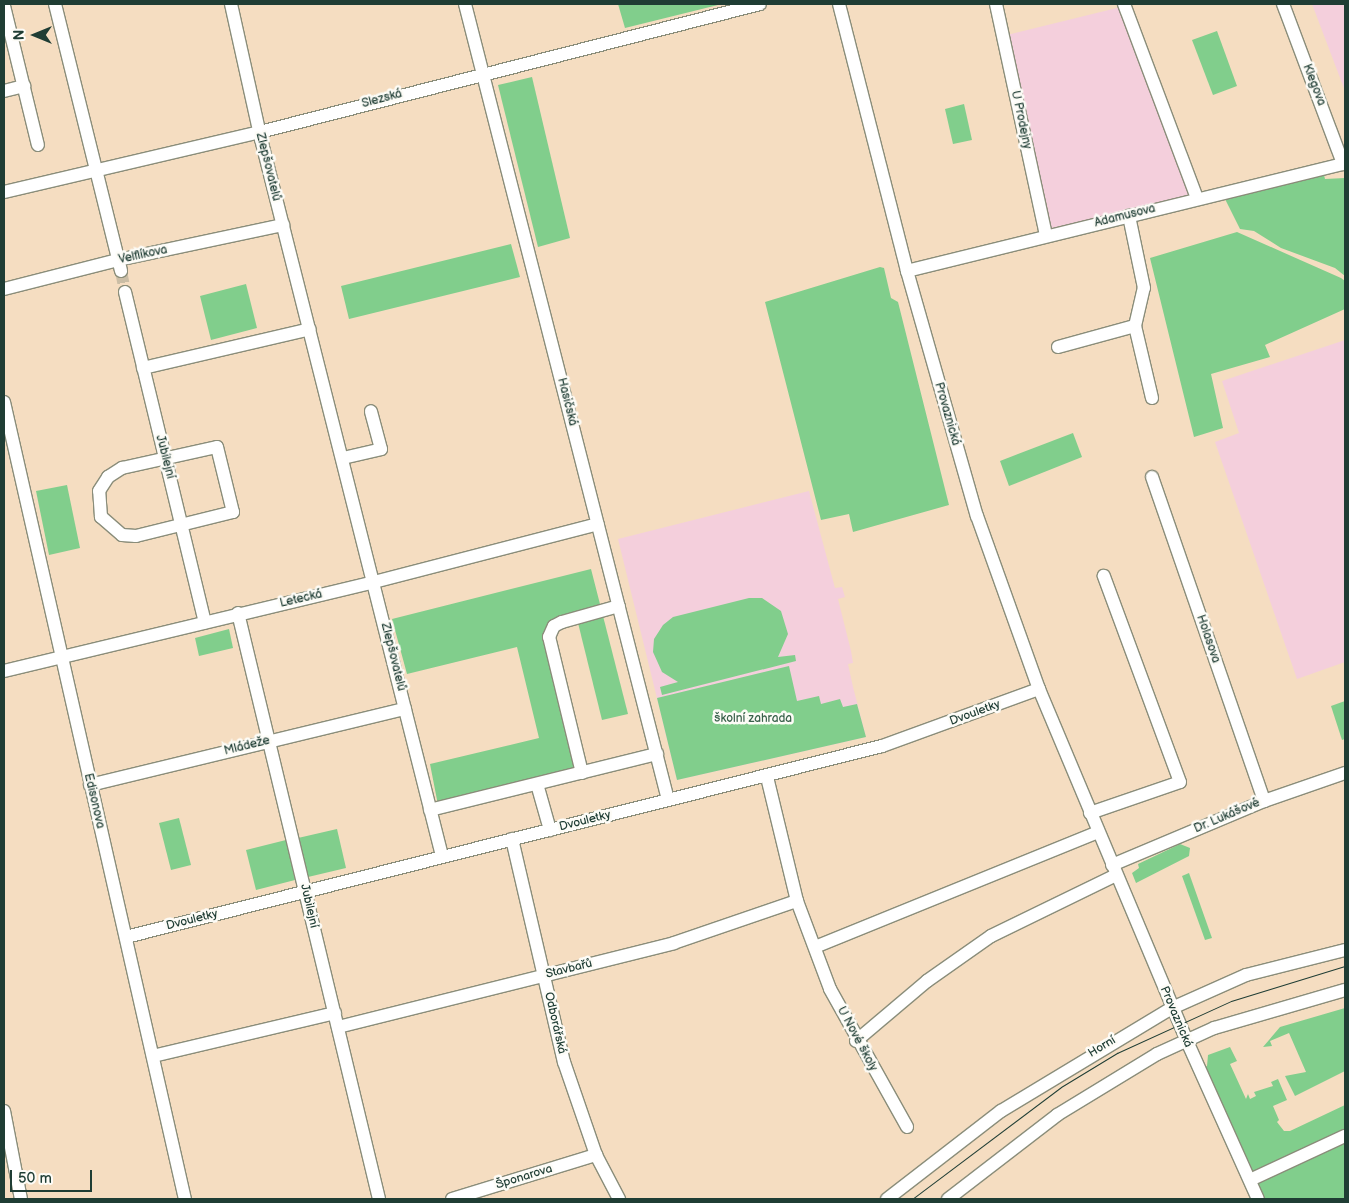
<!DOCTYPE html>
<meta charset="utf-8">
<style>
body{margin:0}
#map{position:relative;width:1349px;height:1203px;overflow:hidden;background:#f5ddc1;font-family:"Balsamiq Sans",sans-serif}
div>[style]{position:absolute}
.built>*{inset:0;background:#f4cfdc}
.green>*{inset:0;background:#81ce8c}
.street-tunnel>*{height:12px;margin-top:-6px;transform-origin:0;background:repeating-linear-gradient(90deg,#cabda5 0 12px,transparent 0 18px)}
.roads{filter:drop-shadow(1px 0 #8a8d7a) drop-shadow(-1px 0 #8a8d7a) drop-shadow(0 1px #8a8d7a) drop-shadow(0 -1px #8a8d7a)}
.street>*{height:12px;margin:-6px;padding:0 6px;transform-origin:6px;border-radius:6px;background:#fff}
.tram>*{height:1px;margin:-0.5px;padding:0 0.5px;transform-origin:0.5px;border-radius:0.5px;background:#1f3d34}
span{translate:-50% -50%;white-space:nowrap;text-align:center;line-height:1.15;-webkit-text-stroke:5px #fdfcf7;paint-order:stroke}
.street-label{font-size:12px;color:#1f3d34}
.park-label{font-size:12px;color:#38614a}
.frame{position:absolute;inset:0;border:5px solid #1f3d34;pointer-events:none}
.north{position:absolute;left:10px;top:10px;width:50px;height:50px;-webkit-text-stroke:4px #fdfcf7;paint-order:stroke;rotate:270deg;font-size:14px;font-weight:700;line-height:20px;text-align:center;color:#1f3d34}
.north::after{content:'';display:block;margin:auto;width:18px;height:22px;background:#1f3d34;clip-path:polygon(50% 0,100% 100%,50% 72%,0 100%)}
.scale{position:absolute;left:10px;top:1170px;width:82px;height:22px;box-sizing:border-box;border:2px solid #1f3d34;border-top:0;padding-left:6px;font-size:15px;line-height:18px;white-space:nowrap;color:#1f3d34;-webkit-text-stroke:4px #fdfcf7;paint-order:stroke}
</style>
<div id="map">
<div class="built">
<div style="clip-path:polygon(1312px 4px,1345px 4px,1345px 91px)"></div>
<div style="clip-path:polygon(1125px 6px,1197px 198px,1046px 236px,1003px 36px)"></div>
<div style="clip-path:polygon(1345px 340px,1345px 662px,1297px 679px,1215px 442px,1239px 433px,1222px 381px)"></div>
<div style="clip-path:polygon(809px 491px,835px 588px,842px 587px,845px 597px,838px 599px,851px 651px,853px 663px,848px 664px,853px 687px,866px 737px,677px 780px,618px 539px)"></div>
</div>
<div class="green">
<div style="clip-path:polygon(618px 4px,722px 4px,625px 28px)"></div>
<div style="clip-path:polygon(1217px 31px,1237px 86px,1213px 95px,1192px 40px)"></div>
<div style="clip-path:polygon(532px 77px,570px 238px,538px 247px,498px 85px)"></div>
<div style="clip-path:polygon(964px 104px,972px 140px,953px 144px,945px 109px)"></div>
<div style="clip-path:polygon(1324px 175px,1325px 179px,1345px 178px,1345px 276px,1335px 268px,1281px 248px,1254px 231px,1240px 229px,1225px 199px)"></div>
<div style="clip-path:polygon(1237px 232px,1341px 278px,1345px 281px,1345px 309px,1265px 345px,1270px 357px,1211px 374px,1223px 428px,1194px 437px,1150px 258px)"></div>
<div style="clip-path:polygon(511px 244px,520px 277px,349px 319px,341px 286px)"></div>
<div style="clip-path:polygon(880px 267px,884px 268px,891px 298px,898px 302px,949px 505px,853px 532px,849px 514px,821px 520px,765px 302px)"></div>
<div style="clip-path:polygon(246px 284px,257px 328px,211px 340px,200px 296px)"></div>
<div style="clip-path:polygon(1073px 433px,1082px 457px,1009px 486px,1000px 461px)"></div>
<div style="clip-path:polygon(67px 485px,80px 548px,49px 555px,36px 491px)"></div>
<div style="clip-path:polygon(591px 569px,601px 608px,553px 621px,578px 770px,438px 805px,430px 764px,539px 738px,517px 647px,407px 674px,392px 619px)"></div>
<div style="clip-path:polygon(749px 598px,762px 598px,781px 611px,788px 634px,778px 657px,795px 655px,796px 661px,662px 695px,660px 687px,678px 682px,662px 672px,653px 652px,654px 639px,663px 625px,673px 617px)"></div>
<div style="clip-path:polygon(603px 616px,628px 714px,602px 720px,578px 623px)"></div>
<div style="clip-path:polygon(229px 629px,233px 648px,199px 656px,195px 638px)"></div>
<div style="clip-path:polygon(789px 666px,797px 701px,819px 696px,821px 704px,840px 699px,843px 707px,857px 704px,866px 737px,677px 780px,657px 698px)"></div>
<div style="clip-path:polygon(1345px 701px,1345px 739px,1342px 740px,1331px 706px)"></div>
<div style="clip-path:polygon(179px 818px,191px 865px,171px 870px,159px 823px)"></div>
<div style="clip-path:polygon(337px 829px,346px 868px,308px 877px,298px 838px)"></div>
<div style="clip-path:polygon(286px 840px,295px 880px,256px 890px,246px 850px)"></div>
<div style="clip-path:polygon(1180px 844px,1190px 848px,1189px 856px,1136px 883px,1132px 873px,1139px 868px,1138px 864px)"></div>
<div style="clip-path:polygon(1189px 873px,1212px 938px,1205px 940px,1182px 876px)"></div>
<div style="clip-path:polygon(1345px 1008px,1345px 1071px,1295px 1096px,1285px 1076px,1306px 1072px,1289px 1033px,1270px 1041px,1272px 1046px,1263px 1047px,1280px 1027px)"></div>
<div style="clip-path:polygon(1230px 1047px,1237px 1061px,1230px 1064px,1246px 1099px,1248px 1094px,1250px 1099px,1256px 1096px,1254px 1092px,1273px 1086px,1271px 1082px,1278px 1079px,1287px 1100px,1273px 1106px,1279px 1120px,1277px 1122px,1284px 1131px,1290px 1131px,1345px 1105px,1345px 1199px,1261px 1199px,1203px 1068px,1207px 1066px,1208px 1055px)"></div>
</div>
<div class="street-tunnel">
<div style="left:121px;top:271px;width:21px;rotate:79deg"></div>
</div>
<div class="roads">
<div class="street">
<div style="left:55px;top:4px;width:275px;rotate:76.1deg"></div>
<div style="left:231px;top:4px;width:138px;rotate:77.5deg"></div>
<div style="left:261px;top:139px;width:739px;rotate:75.83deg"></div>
<div style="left:465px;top:4px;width:821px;rotate:75.69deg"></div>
<div style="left:839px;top:4px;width:276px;rotate:75.7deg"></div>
<div style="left:907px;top:271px;width:255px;rotate:74.1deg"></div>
<div style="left:977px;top:516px;width:184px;rotate:70.3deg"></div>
<div style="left:1039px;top:689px;width:380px;rotate:67.2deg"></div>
<div style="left:1186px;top:1039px;width:175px;rotate:65.8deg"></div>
<div style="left:996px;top:4px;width:237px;rotate:77.8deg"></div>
<div style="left:1124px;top:4px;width:207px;rotate:69.4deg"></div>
<div style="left:1283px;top:4px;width:171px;rotate:69.4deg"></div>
<div style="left:4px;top:6px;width:143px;rotate:76.3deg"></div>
<div style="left:4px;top:91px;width:21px;rotate:-14deg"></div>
<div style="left:4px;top:192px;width:263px;rotate:-13.2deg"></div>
<div style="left:260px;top:132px;width:516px;rotate:-14.36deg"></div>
<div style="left:907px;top:271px;width:449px;rotate:-13.8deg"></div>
<div style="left:4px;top:289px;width:118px;rotate:-14.3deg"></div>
<div style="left:118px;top:260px;width:169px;rotate:-12deg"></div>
<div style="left:125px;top:292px;width:340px;rotate:76.4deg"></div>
<div style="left:1135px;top:326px;width:74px;rotate:76.7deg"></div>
<div style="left:1058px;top:347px;width:80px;rotate:-15.3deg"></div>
<div style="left:1135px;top:326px;width:39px;rotate:-77deg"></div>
<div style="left:1144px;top:288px;width:74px;rotate:-101.8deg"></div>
<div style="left:143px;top:368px;width:171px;rotate:-13.1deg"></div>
<div style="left:4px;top:402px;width:817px;rotate:77.21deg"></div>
<div style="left:217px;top:447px;width:67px;rotate:76.2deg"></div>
<div style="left:233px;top:512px;width:100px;rotate:166.1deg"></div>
<div style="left:136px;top:536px;width:14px;rotate:-176deg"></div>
<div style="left:122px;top:535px;width:28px;rotate:-139deg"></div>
<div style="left:101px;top:517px;width:26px;rotate:-94deg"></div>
<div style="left:99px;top:491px;width:17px;rotate:-57deg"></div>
<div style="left:108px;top:477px;width:17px;rotate:-33deg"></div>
<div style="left:122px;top:468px;width:97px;rotate:-12.5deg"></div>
<div style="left:343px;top:458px;width:39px;rotate:-13deg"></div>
<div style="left:381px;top:449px;width:39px;rotate:-105deg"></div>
<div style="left:1152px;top:477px;width:343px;rotate:70.9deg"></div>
<div style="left:238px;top:613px;width:603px;rotate:76.47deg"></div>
<div style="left:4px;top:671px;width:381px;rotate:-13.5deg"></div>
<div style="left:374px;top:582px;width:231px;rotate:-14.5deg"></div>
<div style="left:582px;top:773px;width:140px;rotate:-103.6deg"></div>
<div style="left:549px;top:637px;width:12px;rotate:-66deg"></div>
<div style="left:554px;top:626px;width:9px;rotate:-27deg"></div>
<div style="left:562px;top:622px;width:59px;rotate:-15.7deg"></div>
<div style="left:767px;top:777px;width:128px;rotate:76.4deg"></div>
<div style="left:797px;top:901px;width:94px;rotate:69.4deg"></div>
<div style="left:830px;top:989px;width:158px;rotate:60.8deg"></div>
<div style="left:537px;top:784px;width:48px;rotate:74.2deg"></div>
<div style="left:90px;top:785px;width:324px;rotate:-13.6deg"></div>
<div style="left:430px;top:810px;width:234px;rotate:-13.9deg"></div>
<div style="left:1090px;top:813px;width:95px;rotate:-19deg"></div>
<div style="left:1180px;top:782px;width:220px;rotate:-110.3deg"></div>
<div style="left:512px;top:839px;width:229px;rotate:76.9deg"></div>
<div style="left:564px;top:1062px;width:98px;rotate:71deg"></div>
<div style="left:596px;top:1155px;width:50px;rotate:62.4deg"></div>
<div style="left:1112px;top:865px;width:165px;rotate:-22.8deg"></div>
<div style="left:1264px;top:801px;width:86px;rotate:-19.1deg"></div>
<div style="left:126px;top:937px;width:780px;rotate:-14.18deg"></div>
<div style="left:882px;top:746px;width:167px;rotate:-20deg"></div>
<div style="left:815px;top:947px;width:305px;rotate:-22.1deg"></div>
<div style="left:338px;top:1027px;width:346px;rotate:-14deg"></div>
<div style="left:674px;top:943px;width:130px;rotate:-18.9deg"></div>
<div style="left:856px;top:1041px;width:93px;rotate:-40.2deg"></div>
<div style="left:927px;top:981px;width:78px;rotate:-35.1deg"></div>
<div style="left:991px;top:936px;width:139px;rotate:-26deg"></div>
<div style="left:153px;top:1056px;width:187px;rotate:-13.3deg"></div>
<div style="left:4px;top:1111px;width:90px;rotate:79.1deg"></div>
<div style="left:1250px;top:1180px;width:105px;rotate:-24.9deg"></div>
<div style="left:452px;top:1199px;width:151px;rotate:-17deg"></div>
<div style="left:887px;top:1199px;width:144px;rotate:-37.7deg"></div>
<div style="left:1001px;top:1111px;width:200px;rotate:-31.1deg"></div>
<div style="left:1172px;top:1008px;width:81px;rotate:-24deg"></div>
<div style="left:1246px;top:975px;width:102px;rotate:-14.2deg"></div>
<div style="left:948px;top:1199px;width:138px;rotate:-37.6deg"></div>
<div style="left:1057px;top:1115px;width:117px;rotate:-31.4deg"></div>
<div style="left:1157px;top:1054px;width:63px;rotate:-24.5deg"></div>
<div style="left:1214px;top:1028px;width:136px;rotate:-16.2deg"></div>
</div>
</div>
<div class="tram">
<div style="left:912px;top:1199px;width:186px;rotate:-36.9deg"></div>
<div style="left:1061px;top:1087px;width:66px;rotate:-31.3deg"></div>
<div style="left:1117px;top:1053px;width:125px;rotate:-24.5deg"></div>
<div style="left:1231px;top:1001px;width:119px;rotate:-17.1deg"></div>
</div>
<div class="street-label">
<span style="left:1314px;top:85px;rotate:69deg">Klegova</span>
<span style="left:382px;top:99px;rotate:-15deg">Slezská</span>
<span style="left:1021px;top:120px;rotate:78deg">U Prodejny</span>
<span style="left:268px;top:167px;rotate:76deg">Zlepšovatelů</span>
<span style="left:1125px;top:216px;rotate:-14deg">Adamusova</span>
<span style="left:143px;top:255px;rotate:-12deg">Velflíkova</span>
<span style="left:567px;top:402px;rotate:76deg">Hasičská</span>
<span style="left:947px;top:414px;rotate:74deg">Provaznická</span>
<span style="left:165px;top:457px;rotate:76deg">Jubilejní</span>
<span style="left:301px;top:599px;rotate:-13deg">Letecká</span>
<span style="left:1208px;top:639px;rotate:71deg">Holasova</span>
<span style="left:393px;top:657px;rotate:76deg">Zlepšovatelů</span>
<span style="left:975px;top:713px;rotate:-20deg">Dvouletky</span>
<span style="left:247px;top:746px;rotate:-14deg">Mládeže</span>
<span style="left:94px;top:801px;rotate:77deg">Edisonova</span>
<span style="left:1227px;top:816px;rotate:-23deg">Dr. Lukášové</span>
<span style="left:585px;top:821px;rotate:-14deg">Dvouletky</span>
<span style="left:309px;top:906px;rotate:77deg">Jubilejní</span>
<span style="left:192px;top:920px;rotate:-14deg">Dvouletky</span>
<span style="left:569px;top:969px;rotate:-14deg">Stavbařů</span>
<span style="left:1176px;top:1017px;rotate:67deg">Provaznická</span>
<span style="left:555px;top:1023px;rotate:77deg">Odborářská</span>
<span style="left:857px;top:1039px;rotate:62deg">U Nové školy</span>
<span style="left:1102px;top:1047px;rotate:-31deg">Horní</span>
<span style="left:524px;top:1177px;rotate:-17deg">Šponarova</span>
</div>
<div class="park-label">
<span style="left:753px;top:719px">školní zahrada</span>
</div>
<div class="frame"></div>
<div class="north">N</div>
<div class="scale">50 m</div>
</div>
